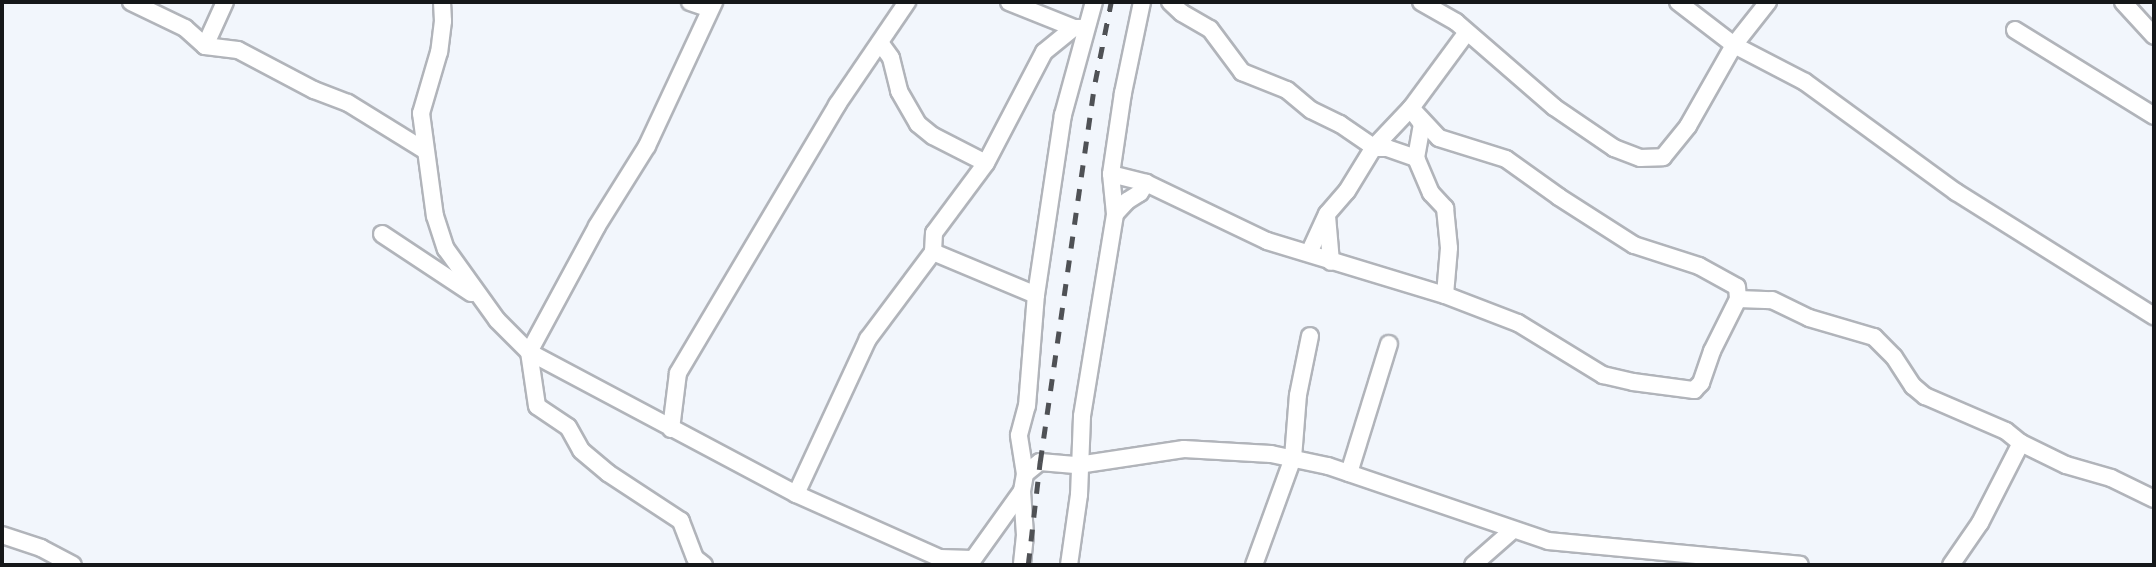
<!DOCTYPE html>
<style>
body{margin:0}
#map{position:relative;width:2156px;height:567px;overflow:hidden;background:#f2f6fc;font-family:"Exo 2",sans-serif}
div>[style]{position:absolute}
.roads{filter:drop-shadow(2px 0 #b1b4ba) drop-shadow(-2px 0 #b1b4ba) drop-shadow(0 2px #b1b4ba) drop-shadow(0 -2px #b1b4ba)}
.minor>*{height:16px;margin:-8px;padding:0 8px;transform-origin:8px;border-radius:8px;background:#fff}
.rail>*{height:4.5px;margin-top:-2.25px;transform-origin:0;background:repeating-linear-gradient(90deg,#4f5155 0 12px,transparent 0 24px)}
span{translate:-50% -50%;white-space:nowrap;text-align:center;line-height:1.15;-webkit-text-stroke:6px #fff;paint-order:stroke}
.frame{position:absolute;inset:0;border:4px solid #151719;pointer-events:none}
</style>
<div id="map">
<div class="roads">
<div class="minor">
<div style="left:131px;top:2px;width:60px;rotate:25.7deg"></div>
<div style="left:185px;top:28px;width:27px;rotate:42deg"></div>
<div style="left:205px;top:46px;width:33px;rotate:7deg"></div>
<div style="left:238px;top:50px;width:86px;rotate:27.8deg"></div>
<div style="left:314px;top:90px;width:36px;rotate:21deg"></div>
<div style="left:348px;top:103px;width:89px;rotate:31.7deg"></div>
<div style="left:442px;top:2px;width:19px;rotate:87deg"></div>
<div style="left:443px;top:21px;width:31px;rotate:97deg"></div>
<div style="left:439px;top:52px;width:64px;rotate:106.4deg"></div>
<div style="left:421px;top:113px;width:104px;rotate:82.3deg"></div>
<div style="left:435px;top:216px;width:35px;rotate:72deg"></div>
<div style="left:446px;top:249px;width:87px;rotate:54.3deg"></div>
<div style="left:497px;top:320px;width:45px;rotate:45deg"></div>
<div style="left:529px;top:352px;width:302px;rotate:28deg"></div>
<div style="left:796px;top:494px;width:158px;rotate:24deg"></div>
<div style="left:940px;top:558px;width:32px;rotate:2deg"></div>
<div style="left:690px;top:2px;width:21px;rotate:19deg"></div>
<div style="left:1009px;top:2px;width:70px;rotate:21.8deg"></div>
<div style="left:1074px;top:28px;width:8px"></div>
<div style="left:1170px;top:2px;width:16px;rotate:43deg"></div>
<div style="left:1182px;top:13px;width:32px;rotate:30deg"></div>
<div style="left:1210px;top:29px;width:54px;rotate:53.3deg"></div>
<div style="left:1242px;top:72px;width:48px;rotate:21.8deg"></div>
<div style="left:1287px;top:90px;width:31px;rotate:40deg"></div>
<div style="left:1311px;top:110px;width:32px;rotate:26deg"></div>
<div style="left:1340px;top:124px;width:42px;rotate:34.4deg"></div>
<div style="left:1375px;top:148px;width:12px"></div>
<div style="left:1387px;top:148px;width:31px;rotate:19deg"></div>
<div style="left:1421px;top:2px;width:40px;rotate:29.7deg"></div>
<div style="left:1456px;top:22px;width:130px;rotate:40.9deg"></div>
<div style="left:1554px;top:107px;width:73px;rotate:34.3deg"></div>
<div style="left:1614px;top:148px;width:28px;rotate:21deg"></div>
<div style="left:1640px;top:158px;width:23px;rotate:-2deg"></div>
<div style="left:1663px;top:157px;width:40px;rotate:-51deg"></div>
<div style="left:1688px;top:126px;width:93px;rotate:-60.4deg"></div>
<div style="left:1734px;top:45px;width:55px;rotate:-51.7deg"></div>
<div style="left:1678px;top:2px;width:71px;rotate:37.5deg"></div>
<div style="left:1734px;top:45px;width:80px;rotate:27.5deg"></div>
<div style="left:1805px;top:82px;width:187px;rotate:36.1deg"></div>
<div style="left:1956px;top:192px;width:234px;rotate:32.1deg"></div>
<div style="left:2123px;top:2px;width:46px;rotate:47.6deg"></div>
<div style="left:2015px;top:30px;width:163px;rotate:31.7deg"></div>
<div style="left:881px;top:44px;width:17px;rotate:54deg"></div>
<div style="left:891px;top:58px;width:34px;rotate:76deg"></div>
<div style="left:899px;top:91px;width:38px;rotate:60deg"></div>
<div style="left:918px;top:124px;width:19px;rotate:39deg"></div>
<div style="left:933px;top:136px;width:59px;rotate:27deg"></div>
<div style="left:205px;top:46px;width:48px;rotate:-65.6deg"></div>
<div style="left:1411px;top:108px;width:41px;rotate:47deg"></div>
<div style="left:1439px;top:138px;width:70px;rotate:17.4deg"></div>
<div style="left:1506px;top:159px;width:65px;rotate:35.6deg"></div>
<div style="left:1559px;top:197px;width:89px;rotate:32.6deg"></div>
<div style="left:1634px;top:245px;width:68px;rotate:17.9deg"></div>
<div style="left:1699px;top:266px;width:43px;rotate:28.9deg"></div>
<div style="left:1737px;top:287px;width:12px;rotate:85deg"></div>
<div style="left:1738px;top:299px;width:34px;rotate:2deg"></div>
<div style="left:1772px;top:300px;width:41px;rotate:25.9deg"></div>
<div style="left:1809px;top:318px;width:68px;rotate:16.3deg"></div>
<div style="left:1874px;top:337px;width:28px;rotate:45deg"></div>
<div style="left:1894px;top:357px;width:35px;rotate:57deg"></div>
<div style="left:1913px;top:386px;width:16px;rotate:40deg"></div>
<div style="left:1925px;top:396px;width:88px;rotate:23.4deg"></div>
<div style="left:2006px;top:431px;width:19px;rotate:39deg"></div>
<div style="left:2021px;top:443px;width:50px;rotate:26.1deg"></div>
<div style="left:2066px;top:465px;width:47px;rotate:16.1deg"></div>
<div style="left:2111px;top:478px;width:48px;rotate:26deg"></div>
<div style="left:1416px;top:116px;width:10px;rotate:53deg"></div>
<div style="left:1422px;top:124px;width:35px;rotate:100deg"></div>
<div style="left:1416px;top:158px;width:38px;rotate:67deg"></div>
<div style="left:1431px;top:193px;width:21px;rotate:47deg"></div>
<div style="left:1445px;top:208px;width:40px;rotate:84.3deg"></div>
<div style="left:1449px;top:248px;width:47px;rotate:94.9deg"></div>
<div style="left:1111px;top:174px;width:36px;rotate:14deg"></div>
<div style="left:1146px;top:183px;width:134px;rotate:25.6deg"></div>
<div style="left:1267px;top:241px;width:186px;rotate:16.9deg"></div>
<div style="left:1445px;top:295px;width:78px;rotate:21deg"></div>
<div style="left:1518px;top:323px;width:100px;rotate:31.5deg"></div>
<div style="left:1603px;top:375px;width:31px;rotate:13deg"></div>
<div style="left:1633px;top:382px;width:62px;rotate:7.5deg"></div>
<div style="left:1694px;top:390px;width:10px;rotate:-45deg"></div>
<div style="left:1701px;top:383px;width:34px;rotate:-71deg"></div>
<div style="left:1712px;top:351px;width:58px;rotate:-63.4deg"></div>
<div style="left:1115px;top:214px;width:18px;rotate:-47deg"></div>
<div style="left:1127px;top:201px;width:15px;rotate:-32deg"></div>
<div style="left:1140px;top:193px;width:12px;rotate:-59deg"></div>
<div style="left:1327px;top:216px;width:46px;rotate:85deg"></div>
<div style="left:382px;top:234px;width:107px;rotate:33.5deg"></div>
<div style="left:1309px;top:253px;width:43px;rotate:-65.2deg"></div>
<div style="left:1327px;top:214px;width:30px;rotate:-49deg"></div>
<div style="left:1347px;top:191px;width:52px;rotate:-58.5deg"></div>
<div style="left:1374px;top:147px;width:54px;rotate:-46.5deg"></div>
<div style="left:1411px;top:108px;width:94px;rotate:-53.6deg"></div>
<div style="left:1036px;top:295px;width:112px;rotate:-157.3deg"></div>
<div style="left:933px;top:252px;width:19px;rotate:-87deg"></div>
<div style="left:934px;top:233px;width:87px;rotate:-53.4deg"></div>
<div style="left:986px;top:163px;width:125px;rotate:-62.4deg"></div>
<div style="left:1044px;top:52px;width:38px;rotate:-39deg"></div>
<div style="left:671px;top:429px;width:56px;rotate:-82.9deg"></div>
<div style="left:678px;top:373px;width:312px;rotate:-59.3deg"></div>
<div style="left:837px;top:105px;width:125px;rotate:-55.8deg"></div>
<div style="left:1349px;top:473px;width:135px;rotate:-72.8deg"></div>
<div style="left:1025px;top:474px;width:39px;rotate:-99deg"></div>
<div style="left:1019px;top:435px;width:30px;rotate:-75deg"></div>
<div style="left:1027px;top:406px;width:111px;rotate:-85.4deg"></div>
<div style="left:1036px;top:295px;width:182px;rotate:-81.5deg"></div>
<div style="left:1063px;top:115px;width:117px;rotate:-74.7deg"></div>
<div style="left:1022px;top:491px;width:44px;rotate:86.1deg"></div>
<div style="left:1025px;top:535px;width:30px;rotate:96deg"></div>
<div style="left:796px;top:494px;width:171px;rotate:-65.1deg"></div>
<div style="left:868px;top:339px;width:109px;rotate:-53.2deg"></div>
<div style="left:2px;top:535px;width:41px;rotate:18.4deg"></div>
<div style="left:41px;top:548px;width:36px;rotate:28deg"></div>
<div style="left:704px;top:565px;width:11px;rotate:-142deg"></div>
<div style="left:695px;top:558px;width:40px;rotate:-111deg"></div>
<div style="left:681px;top:521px;width:87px;rotate:-146.7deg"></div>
<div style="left:608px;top:473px;width:35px;rotate:-140deg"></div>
<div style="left:581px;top:450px;width:26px;rotate:-119deg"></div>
<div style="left:568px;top:427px;width:37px;rotate:-146deg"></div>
<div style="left:537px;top:406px;width:55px;rotate:-98.4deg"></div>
<div style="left:529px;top:352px;width:143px;rotate:-61.6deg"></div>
<div style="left:597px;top:226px;width:94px;rotate:-58deg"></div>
<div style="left:647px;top:146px;width:159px;rotate:-65deg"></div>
<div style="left:969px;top:565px;width:91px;rotate:-54.4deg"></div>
<div style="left:1022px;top:491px;width:17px;rotate:-80deg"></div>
<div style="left:1025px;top:474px;width:19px;rotate:-39deg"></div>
<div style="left:1040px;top:462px;width:38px;rotate:5deg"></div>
<div style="left:1078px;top:465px;width:107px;rotate:-8.6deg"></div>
<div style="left:1184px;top:449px;width:87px;rotate:3.3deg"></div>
<div style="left:1271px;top:454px;width:58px;rotate:11.9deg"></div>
<div style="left:1328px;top:466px;width:232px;rotate:18.8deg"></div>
<div style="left:1548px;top:541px;width:253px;rotate:5.4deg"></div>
<div style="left:1069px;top:565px;width:71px;rotate:-81.9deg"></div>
<div style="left:1079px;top:495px;width:79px;rotate:-87.8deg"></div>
<div style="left:1082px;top:416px;width:205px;rotate:-80.7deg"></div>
<div style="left:1115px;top:214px;width:40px;rotate:-95.7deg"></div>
<div style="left:1111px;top:174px;width:82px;rotate:-81.6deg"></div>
<div style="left:1123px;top:93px;width:93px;rotate:-78.2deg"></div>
<div style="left:1254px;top:565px;width:114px;rotate:-70deg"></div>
<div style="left:1293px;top:458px;width:63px;rotate:-85.5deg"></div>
<div style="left:1298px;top:395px;width:60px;rotate:-78.5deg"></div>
<div style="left:1473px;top:565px;width:53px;rotate:-41.2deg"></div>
<div style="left:1951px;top:565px;width:51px;rotate:-55.4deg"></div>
<div style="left:1980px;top:523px;width:90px;rotate:-62.9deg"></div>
</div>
</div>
<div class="rail">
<div style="left:1028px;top:565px;width:104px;rotate:-83.4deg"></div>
<div style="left:1040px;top:462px;width:384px;rotate:-81.8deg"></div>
<div style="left:1095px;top:82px;width:82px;rotate:-78.7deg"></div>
</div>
<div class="frame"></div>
</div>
